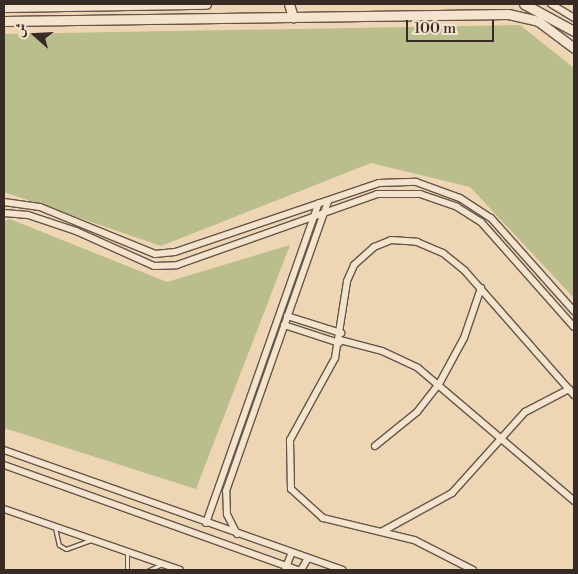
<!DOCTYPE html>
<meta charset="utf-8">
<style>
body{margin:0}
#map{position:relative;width:578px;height:574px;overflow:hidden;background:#eed5b4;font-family:"Libre Bodoni",Amiri,serif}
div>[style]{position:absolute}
.green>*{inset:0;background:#babd8c}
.roads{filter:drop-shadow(1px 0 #665548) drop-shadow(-1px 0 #665548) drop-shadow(0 1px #665548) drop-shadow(0 -1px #665548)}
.lane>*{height:3px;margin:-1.5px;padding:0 1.5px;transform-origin:1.5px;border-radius:1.5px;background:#f4e4ce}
.street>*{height:6px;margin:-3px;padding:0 3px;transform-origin:3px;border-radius:3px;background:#f4e4ce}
.secondary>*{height:9px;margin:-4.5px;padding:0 4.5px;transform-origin:4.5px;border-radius:4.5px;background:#f4e4ce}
span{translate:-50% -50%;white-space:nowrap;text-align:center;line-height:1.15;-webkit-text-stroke:5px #f4e4ce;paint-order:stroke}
.frame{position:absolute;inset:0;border:5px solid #382a24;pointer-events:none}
.north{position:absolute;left:10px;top:10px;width:50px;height:50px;-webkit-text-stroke:4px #f4e4ce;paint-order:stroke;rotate:289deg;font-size:14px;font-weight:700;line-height:20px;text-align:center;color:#382a24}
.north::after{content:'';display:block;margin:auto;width:18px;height:22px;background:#382a24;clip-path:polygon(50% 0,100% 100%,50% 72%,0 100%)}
.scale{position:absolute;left:406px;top:20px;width:88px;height:22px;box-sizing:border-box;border:2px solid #382a24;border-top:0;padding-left:6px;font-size:15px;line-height:18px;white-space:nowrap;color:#382a24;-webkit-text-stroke:4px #f4e4ce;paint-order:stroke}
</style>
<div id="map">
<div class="green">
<div style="clip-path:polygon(520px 25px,574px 68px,574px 298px,470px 187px,371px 163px,161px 246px,4px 192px,4px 34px)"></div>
<div style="clip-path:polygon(10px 219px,167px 282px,290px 245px,196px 489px,4px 428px,4px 221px)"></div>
</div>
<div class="roads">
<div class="lane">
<div style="left:55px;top:528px;width:17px;rotate:77deg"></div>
<div style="left:59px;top:545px;width:8px;rotate:30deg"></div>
<div style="left:66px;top:549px;width:27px;rotate:-20deg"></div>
<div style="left:127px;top:552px;width:18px;rotate:90deg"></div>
<div style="left:149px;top:570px;width:14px;rotate:-25deg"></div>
</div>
<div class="street">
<div style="left:551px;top:4px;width:27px;rotate:31deg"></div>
<div style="left:4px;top:202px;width:36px;rotate:8deg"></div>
<div style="left:40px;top:207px;width:124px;rotate:22.2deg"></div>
<div style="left:155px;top:254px;width:20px;rotate:-6deg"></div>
<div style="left:175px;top:252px;width:215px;rotate:-18.7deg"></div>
<div style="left:379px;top:183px;width:37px;rotate:-2deg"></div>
<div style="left:416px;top:182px;width:47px;rotate:20deg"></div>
<div style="left:460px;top:198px;width:37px;rotate:33deg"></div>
<div style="left:491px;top:218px;width:125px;rotate:48.3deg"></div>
<div style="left:4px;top:213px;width:24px;rotate:5deg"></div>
<div style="left:28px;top:215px;width:51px;rotate:18.4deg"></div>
<div style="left:76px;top:231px;width:85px;rotate:24.2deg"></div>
<div style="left:154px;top:266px;width:23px;rotate:-2deg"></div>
<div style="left:177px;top:265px;width:212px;rotate:-19.5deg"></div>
<div style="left:377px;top:194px;width:43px"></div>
<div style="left:420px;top:194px;width:39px;rotate:19deg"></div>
<div style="left:457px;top:207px;width:28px;rotate:32deg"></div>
<div style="left:481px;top:222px;width:140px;rotate:48.5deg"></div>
<div style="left:287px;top:316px;width:57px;rotate:17.5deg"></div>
<div style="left:284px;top:325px;width:58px;rotate:18.1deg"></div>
<div style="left:340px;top:340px;width:43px;rotate:14.7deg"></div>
<div style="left:382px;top:351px;width:40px;rotate:25deg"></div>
<div style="left:418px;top:368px;width:205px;rotate:40.4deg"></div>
<div style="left:375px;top:446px;width:54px;rotate:-39deg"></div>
<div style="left:417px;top:412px;width:36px;rotate:-52deg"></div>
<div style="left:439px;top:384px;width:52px;rotate:-61.5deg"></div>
<div style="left:464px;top:338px;width:53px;rotate:-71.2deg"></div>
<div style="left:4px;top:450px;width:359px;rotate:19.5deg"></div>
<div style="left:4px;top:465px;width:312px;rotate:19.7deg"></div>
<div style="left:4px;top:509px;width:186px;rotate:19.1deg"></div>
<div style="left:206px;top:523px;width:339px;rotate:-70.6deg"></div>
<div style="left:383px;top:531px;width:79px;rotate:-28.8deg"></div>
<div style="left:452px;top:493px;width:109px;rotate:-48deg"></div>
<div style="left:525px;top:412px;width:50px;rotate:-27.6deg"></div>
<div style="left:237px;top:534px;width:22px;rotate:-117deg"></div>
<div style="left:227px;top:514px;width:23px;rotate:-92deg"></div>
<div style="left:226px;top:491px;width:307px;rotate:-70.6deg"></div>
<div style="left:285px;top:570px;width:19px;rotate:-69deg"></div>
<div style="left:301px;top:570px;width:14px;rotate:-60deg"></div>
<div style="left:473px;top:570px;width:66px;rotate:-153deg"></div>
<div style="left:414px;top:540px;width:94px;rotate:-166.4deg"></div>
<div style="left:323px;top:518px;width:43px;rotate:-137.8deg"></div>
<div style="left:291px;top:489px;width:49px;rotate:-91.2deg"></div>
<div style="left:290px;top:440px;width:94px;rotate:-61.2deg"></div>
<div style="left:335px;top:358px;width:78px;rotate:-81.1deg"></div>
<div style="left:347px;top:281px;width:17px;rotate:-66deg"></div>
<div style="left:354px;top:265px;width:27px;rotate:-42deg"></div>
<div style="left:374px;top:247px;width:18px;rotate:-22deg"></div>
<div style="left:391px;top:240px;width:26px;rotate:4deg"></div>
<div style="left:417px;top:242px;width:28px;rotate:23deg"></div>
<div style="left:443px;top:253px;width:28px;rotate:39deg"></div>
<div style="left:465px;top:271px;width:165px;rotate:48.7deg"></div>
</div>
<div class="secondary">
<div style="left:289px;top:4px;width:14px;rotate:73deg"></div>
<div style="left:524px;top:4px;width:57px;rotate:28.4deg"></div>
<div style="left:4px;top:7px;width:202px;rotate:-0.9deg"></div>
<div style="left:4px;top:21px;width:504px;rotate:-0.8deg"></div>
<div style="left:508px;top:14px;width:31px;rotate:13deg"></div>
<div style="left:538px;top:21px;width:45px;rotate:36.9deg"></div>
</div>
</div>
<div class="frame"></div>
<div class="north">ش</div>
<div class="scale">100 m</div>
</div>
